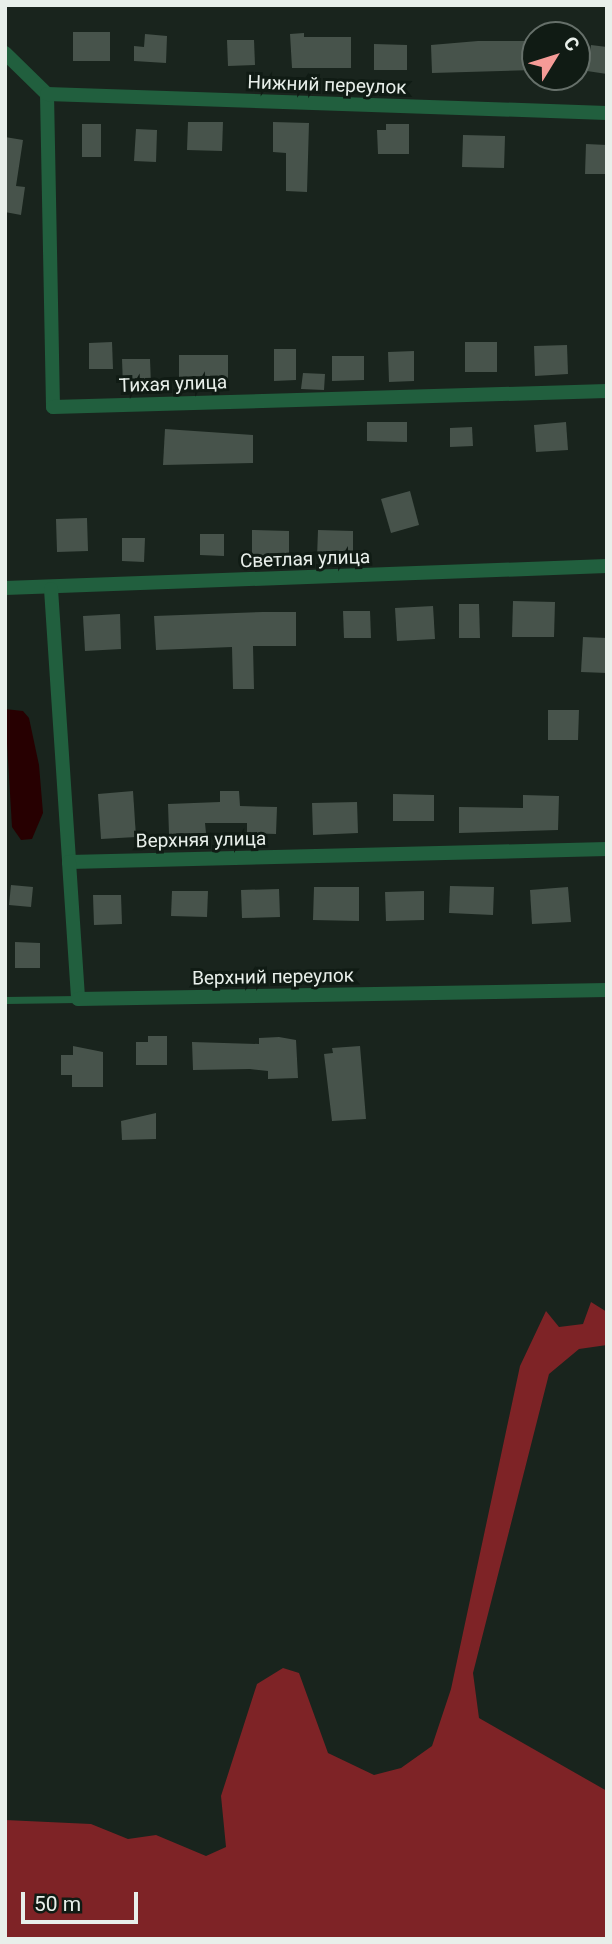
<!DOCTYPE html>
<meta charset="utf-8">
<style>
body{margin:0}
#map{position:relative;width:612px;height:1944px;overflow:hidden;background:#19241d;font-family:Roboto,sans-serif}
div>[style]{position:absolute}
.forest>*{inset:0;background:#7e2326}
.water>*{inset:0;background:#270001}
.building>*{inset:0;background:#47534b}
.service>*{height:7px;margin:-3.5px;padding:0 3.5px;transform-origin:3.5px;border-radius:3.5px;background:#215f3e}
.minor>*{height:14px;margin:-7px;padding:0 7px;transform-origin:7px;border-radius:7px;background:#215f3e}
span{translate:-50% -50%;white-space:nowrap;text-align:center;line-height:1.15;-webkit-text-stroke:6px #101b14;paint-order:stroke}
.street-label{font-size:19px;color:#e8efea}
.frame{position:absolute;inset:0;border:7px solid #e8efea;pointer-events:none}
.north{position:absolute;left:521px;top:21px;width:70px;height:70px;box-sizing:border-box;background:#101b14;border:2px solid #66706a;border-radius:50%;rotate:52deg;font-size:19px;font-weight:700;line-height:28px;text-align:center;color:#e8efea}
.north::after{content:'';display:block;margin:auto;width:24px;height:32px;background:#f59b97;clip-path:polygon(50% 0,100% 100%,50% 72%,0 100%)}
.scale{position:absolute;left:21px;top:1892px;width:117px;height:32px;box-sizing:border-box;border:4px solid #e8efea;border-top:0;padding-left:9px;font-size:21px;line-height:24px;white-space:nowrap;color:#e8efea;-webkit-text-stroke:5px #101b14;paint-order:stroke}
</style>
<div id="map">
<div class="forest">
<div style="clip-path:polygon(591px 1302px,607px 1312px,607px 1345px,579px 1349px,549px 1374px,473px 1673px,479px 1718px,607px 1791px,607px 1939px,5px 1939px,5px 1820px,91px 1824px,128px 1839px,156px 1835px,206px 1856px,226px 1847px,221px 1796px,257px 1684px,283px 1668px,299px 1673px,328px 1753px,374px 1775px,401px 1768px,432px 1746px,451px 1689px,520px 1366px,546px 1311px,559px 1327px,583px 1324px)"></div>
</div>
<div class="water">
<div style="clip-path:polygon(5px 709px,23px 711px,29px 718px,39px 765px,43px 813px,32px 839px,21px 840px,12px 827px)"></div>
</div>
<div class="building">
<div style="clip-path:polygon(73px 32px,110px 32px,110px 61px,73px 61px)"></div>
<div style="clip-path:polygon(304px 33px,304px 37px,351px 37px,351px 68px,292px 68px,290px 34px)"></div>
<div style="clip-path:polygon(145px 34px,167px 36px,166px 63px,134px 61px,134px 46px,144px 47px)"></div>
<div style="clip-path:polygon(227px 40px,254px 40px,255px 65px,228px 66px)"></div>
<div style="clip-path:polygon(478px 41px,535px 41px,535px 70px,432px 73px,431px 45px)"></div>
<div style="clip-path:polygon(374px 44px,407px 45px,407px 70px,374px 70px)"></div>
<div style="clip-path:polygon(591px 45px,607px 47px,607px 74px,587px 71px)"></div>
<div style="clip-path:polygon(188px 122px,223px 122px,222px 151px,187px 150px)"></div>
<div style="clip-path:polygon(273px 122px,309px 123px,307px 192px,286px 191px,286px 153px,273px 152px)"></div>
<div style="clip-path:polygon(82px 124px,101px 124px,101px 157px,82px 157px)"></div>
<div style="clip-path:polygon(386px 124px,409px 124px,409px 154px,378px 154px,377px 130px,386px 130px)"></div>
<div style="clip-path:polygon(136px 129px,157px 130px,156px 162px,134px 161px)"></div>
<div style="clip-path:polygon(463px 135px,505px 136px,504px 168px,462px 167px)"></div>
<div style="clip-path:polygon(5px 137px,23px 140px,16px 186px,25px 187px,21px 215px,5px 212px)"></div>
<div style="clip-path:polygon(586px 144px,607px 145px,607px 174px,585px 174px)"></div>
<div style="clip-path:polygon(112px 342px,113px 369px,89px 369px,89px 343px)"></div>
<div style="clip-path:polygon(465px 342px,497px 342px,497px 372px,465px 372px)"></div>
<div style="clip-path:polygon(567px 345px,568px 374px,535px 376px,534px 346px)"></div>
<div style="clip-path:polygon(274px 349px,296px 349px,296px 380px,274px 381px)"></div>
<div style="clip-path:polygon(414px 351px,414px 381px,389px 382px,388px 352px)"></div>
<div style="clip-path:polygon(179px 355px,228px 355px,228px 383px,179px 383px)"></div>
<div style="clip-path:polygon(332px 356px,364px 356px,364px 380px,332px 381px)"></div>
<div style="clip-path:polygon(122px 359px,150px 359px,151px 385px,123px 386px)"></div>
<div style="clip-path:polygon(303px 373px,325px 374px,324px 390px,301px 389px)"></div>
<div style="clip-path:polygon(367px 422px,407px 422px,407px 442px,367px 441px)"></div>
<div style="clip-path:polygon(566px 422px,568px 450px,536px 452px,534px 425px)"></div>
<div style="clip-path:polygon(472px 427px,473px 446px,450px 447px,450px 428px)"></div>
<div style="clip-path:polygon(165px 429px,253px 435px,253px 463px,163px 465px)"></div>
<div style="clip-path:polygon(410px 491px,419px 525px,391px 533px,381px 499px)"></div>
<div style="clip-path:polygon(87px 518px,88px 551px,57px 552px,56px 519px)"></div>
<div style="clip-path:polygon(252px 530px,289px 531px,289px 556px,252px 556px)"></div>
<div style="clip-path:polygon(318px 530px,353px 531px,353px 559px,317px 558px)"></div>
<div style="clip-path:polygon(200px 534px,224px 534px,224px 556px,200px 555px)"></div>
<div style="clip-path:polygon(122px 538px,145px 538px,144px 562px,122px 561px)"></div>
<div style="clip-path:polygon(513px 601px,555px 602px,554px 637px,512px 637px)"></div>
<div style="clip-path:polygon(459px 604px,479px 604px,480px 638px,459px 638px)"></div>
<div style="clip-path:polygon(433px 606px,435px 639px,397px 641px,395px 608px)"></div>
<div style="clip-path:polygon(343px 611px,370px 611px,371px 638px,344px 638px)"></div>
<div style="clip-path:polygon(263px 612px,296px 612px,296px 646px,253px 646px,254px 689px,233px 689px,232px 647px,156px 650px,154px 616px)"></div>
<div style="clip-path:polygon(120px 614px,121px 649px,85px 651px,83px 616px)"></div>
<div style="clip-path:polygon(583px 637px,607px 638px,607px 673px,581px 672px)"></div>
<div style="clip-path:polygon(548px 710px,579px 710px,578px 740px,548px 740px)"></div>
<div style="clip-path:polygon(133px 791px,136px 837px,101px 839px,98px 794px)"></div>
<div style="clip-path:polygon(220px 791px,239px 791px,240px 806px,277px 807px,276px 834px,247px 833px,247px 823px,205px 823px,206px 833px,169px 834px,168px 804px,220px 802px)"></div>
<div style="clip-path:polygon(393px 794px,434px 795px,434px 821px,393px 821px)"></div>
<div style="clip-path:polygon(523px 795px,559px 796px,558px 830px,459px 833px,459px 807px,523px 808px)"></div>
<div style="clip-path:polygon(357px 802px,358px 833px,313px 835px,312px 803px)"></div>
<div style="clip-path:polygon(11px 885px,33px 887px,31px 907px,9px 905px)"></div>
<div style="clip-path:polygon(450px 886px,494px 887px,493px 915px,449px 913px)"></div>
<div style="clip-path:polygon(314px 887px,359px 887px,359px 921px,313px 920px)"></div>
<div style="clip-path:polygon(568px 887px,571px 922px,532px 924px,530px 890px)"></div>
<div style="clip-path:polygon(279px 889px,280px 917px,242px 918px,241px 890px)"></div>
<div style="clip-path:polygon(172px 891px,208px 891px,207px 917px,171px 916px)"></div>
<div style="clip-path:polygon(424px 891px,424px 920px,386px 921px,385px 892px)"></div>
<div style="clip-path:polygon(93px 895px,121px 895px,122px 924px,94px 925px)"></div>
<div style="clip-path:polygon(15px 942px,40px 943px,40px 968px,15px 968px)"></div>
<div style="clip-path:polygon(148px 1036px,167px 1036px,167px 1065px,136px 1065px,136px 1042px,148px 1042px)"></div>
<div style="clip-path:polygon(279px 1037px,296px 1040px,298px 1078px,268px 1079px,268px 1071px,250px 1069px,193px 1070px,192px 1042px,259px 1044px,259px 1038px)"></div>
<div style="clip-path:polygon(73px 1046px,103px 1052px,103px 1087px,72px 1087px,72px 1075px,61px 1075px,61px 1055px,73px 1055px)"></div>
<div style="clip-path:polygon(360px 1046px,366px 1119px,332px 1121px,324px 1054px,333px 1053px,332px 1048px)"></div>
<div style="clip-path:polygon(156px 1113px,156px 1139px,122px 1140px,121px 1121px)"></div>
</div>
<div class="service">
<div style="left:5px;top:1000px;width:73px;rotate:-0.8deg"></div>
</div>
<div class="minor">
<div style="left:5px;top:53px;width:59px;rotate:44.3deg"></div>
<div style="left:47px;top:94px;width:313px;rotate:88.9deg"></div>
<div style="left:53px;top:407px;width:554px;rotate:-1.65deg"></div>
<div style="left:47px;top:94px;width:560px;rotate:1.94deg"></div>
<div style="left:5px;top:588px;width:602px;rotate:-2.09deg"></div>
<div style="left:51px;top:589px;width:274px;rotate:86.2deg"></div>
<div style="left:69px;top:862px;width:538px;rotate:-1.38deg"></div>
<div style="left:69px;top:862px;width:137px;rotate:86.2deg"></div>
<div style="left:78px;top:999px;width:529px;rotate:-0.97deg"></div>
</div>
<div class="street-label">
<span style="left:327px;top:85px;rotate:2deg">Нижний переулок</span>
<span style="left:173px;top:384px;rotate:-2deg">Тихая улица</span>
<span style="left:305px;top:559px;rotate:-2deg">Светлая улица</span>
<span style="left:201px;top:840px;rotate:-1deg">Верхняя улица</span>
<span style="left:273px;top:977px;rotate:-1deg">Верхний переулок</span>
</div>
<div class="frame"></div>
<div class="north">С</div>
<div class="scale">50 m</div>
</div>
